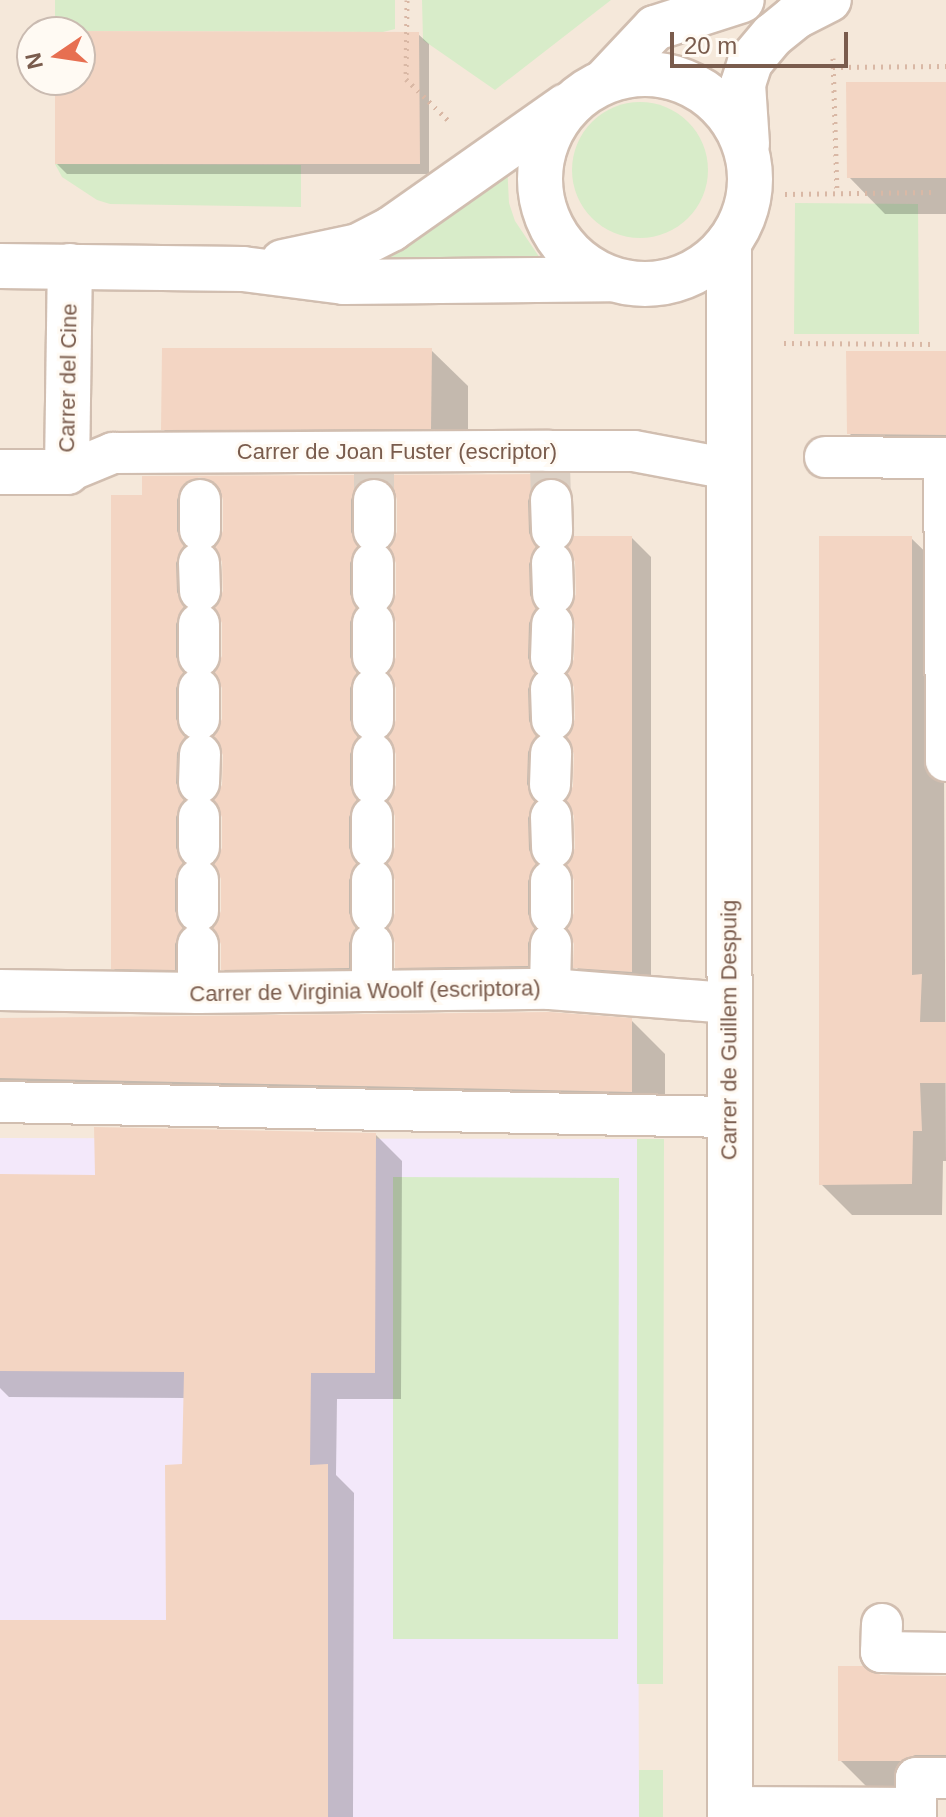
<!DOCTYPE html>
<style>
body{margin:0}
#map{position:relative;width:946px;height:1817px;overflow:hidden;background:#fdf6ec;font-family:Arial,sans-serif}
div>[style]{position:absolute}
.residential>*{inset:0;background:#f5e8da}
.education>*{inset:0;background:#f3e8fa}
.green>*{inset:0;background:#d8ecc9}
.round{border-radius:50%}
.shadow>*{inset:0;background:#0003}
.building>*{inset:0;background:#f3d5c3}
.pedestrian-tunnel>*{height:40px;margin-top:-20px;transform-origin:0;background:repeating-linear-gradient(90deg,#dcd0c4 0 40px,transparent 0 60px)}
.path>*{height:5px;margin-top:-2.5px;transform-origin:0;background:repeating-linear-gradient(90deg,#d9b8a5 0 2px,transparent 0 8px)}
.roads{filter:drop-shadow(2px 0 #d1beb0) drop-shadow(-2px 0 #d1beb0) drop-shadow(0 2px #d1beb0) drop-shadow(0 -2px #d1beb0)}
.pedestrian>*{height:40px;margin:-20px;padding:0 20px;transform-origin:20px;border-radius:20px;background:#fff}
.minor>*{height:44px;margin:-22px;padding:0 22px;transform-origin:22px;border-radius:22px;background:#fff}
.minor>.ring{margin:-22px;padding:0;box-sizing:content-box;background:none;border:44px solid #fff;border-radius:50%}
span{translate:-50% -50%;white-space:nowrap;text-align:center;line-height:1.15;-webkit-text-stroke:6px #fffaf3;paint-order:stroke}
.street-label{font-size:22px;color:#7a5c4d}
.north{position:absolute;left:16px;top:16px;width:80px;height:80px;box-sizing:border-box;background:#fffaf3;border:2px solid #cabbb1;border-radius:50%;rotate:257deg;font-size:22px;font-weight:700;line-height:32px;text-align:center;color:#7a5c4d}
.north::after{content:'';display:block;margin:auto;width:28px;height:36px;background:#e76f51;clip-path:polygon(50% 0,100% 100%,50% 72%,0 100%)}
.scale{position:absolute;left:670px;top:32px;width:178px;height:36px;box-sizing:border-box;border:4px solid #7a5c4d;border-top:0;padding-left:10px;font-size:24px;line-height:28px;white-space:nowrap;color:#7a5c4d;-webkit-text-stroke:6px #fffaf3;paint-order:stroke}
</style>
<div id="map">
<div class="residential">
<div style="clip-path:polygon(evenodd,0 0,946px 0,946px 1817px,0 1817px,0 0,32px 32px,80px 32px,80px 80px,32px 80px,32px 32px)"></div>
</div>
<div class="education">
<div style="clip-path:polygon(0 1138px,637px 1139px,639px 1817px,0 1817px)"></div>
</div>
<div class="green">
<div style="clip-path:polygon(55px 0,395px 0,395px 29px,383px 32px,55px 31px)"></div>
<div style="clip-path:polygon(422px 0,611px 0,495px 90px,423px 40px)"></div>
<div class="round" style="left:572px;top:102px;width:136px;height:136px"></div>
<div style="clip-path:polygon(507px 163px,509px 203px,515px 221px,546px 267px,365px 262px)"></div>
<div style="clip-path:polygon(55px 164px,301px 165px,301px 207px,110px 204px,97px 200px,62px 177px)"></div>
<div style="clip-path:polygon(795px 203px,918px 204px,919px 334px,794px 334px)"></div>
<div style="clip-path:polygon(637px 1139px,664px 1139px,663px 1684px,637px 1684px)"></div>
<div style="clip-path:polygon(393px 1177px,619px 1178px,618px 1639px,393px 1639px)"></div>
<div style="clip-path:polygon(639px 1770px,663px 1770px,663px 1817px,639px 1817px)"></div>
</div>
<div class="shadow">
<div style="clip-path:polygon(80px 33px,418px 34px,429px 44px,429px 174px,67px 174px,57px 164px,57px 80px,80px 80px)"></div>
<div style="clip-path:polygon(946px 84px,946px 214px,885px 214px,849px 177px)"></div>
<div style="clip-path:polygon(431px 350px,468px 386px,468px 465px,200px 466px,163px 429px)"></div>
<div style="clip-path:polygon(946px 353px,946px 465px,880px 465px,849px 433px)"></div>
<div style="clip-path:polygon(536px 476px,555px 495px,546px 985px,416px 986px,397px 967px,399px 532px,398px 497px,394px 496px,374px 507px,368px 987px,242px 988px,223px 969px,225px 531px,224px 497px,220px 496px,200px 507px,194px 988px,132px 987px,113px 968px,144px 478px)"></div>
<div style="clip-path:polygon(632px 538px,651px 557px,651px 991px,595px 986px,576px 967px,577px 720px)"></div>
<div style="clip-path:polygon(911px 538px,943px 569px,946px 1161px,943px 1161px,942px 1215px,852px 1215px,821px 1184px)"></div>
<div style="clip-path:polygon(0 1020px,631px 1020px,665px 1054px,665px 1125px,0 1111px)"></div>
<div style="clip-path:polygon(376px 1135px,402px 1161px,401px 1399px,337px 1399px,336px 1475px,354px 1493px,353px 1817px,0 1817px,0 1622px,168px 1622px,184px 1466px,186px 1398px,9px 1397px,0 1388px,0 1176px,97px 1177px)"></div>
<div style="clip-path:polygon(880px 1677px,946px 1678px,946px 1786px,872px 1792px,840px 1760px)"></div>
</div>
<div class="building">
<div style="clip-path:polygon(55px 31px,419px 32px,420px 164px,55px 164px,55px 80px,80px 80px,80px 32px)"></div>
<div style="clip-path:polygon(846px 82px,946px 82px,946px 178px,847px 178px)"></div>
<div style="clip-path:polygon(162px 348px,432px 348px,431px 429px,161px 430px)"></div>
<div style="clip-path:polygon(846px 351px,946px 351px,946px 435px,847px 434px)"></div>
<div style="clip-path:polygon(537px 474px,528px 501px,529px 533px,536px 547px,529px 564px,530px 595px,536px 609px,529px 623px,528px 658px,535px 674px,528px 689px,529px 721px,536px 736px,528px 752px,527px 784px,535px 802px,528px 818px,529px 850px,536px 864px,528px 881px,528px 914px,535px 928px,528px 943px,528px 966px,395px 968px,395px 943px,388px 928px,395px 913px,395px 880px,387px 864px,395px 847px,395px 816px,388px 801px,396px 785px,396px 754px,388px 737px,396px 720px,396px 688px,389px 673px,396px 657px,396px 622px,390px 608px,396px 594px,396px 563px,389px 548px,397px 532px,397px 500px,394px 489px,386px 481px,373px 477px,355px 488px,351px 500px,351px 532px,358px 546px,350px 563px,350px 594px,356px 608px,350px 622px,350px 657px,357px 673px,350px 688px,350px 720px,358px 737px,350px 754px,350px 785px,357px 800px,349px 817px,349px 848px,357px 864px,349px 880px,349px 913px,356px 928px,349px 943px,349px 968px,221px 970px,221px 944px,213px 928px,221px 911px,221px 879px,214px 864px,222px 848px,222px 817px,214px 800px,222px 785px,223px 755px,214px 736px,222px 719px,222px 688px,214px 672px,222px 656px,222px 623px,215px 608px,223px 591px,222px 562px,215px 547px,223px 531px,223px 500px,220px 489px,212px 481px,199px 477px,181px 488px,177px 500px,177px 531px,184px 546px,176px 563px,177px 592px,184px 607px,176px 624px,176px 657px,184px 672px,176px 688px,176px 719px,185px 737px,177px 753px,176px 783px,184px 800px,176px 817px,176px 848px,183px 863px,175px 879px,175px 911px,183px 928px,175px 944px,175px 970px,111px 969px,111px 495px,142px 495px,142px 476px)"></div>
<div style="clip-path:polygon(574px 536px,632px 536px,632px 972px,573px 968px,574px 944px,567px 928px,574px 913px,574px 880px,567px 865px,575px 848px,574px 816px,566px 801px,573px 786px,574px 754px,567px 737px,575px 719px,574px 687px,567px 674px,574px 659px,575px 625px,569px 610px,576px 594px,575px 562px,568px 547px)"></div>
<div style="clip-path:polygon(819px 536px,912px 536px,912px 975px,922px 974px,920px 1022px,946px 1022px,946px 1083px,920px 1083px,922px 1131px,913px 1131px,912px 1184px,819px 1185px)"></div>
<div style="clip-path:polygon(549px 1012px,632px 1018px,632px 1092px,0 1078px,0 1018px)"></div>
<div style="clip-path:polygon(94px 1127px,376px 1133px,375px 1373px,311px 1373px,310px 1465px,328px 1464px,328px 1817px,0 1817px,0 1620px,166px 1620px,165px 1465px,182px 1464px,184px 1372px,0 1371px,0 1174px,95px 1175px)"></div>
<div style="clip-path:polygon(838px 1666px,864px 1666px,881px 1675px,946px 1676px,946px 1755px,915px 1755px,901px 1761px,838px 1761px)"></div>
</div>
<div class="pedestrian-tunnel">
<div style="left:550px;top:467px;width:33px;rotate:88deg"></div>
<div style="left:374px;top:500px;width:33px;rotate:-90deg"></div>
</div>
<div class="path">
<div style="left:407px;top:0;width:79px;rotate:90.7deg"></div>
<div style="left:406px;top:79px;width:63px;rotate:44.4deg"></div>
<div style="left:833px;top:58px;width:135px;rotate:88.3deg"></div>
<div style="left:833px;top:67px;width:113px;rotate:-0.5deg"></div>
<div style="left:785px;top:194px;width:149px;rotate:-0.8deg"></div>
<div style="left:784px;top:343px;width:151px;rotate:0.4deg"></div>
</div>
<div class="roads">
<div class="pedestrian">
<div style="left:825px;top:457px;width:121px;rotate:0.5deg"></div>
<div style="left:944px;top:458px;width:303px;rotate:89.6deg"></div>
<div style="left:67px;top:472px;width:50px;rotate:-22.4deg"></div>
<div style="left:113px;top:453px;width:436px;rotate:-0.3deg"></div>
<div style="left:549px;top:451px;width:85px"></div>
<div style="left:634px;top:451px;width:97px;rotate:10.7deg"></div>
<div style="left:551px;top:500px;width:31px;rotate:88deg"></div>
<div style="left:200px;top:530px;width:30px;rotate:-90deg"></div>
<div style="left:374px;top:531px;width:31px;rotate:-90deg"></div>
<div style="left:199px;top:563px;width:28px;rotate:88deg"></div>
<div style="left:552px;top:563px;width:31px;rotate:88deg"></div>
<div style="left:373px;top:593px;width:30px;rotate:-90deg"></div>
<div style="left:199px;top:624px;width:32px;rotate:90deg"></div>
<div style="left:373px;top:657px;width:34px;rotate:-90deg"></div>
<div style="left:551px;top:658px;width:34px;rotate:-88deg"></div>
<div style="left:551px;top:689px;width:31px;rotate:88deg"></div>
<div style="left:199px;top:719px;width:30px;rotate:-90deg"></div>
<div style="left:373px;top:720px;width:31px;rotate:-90deg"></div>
<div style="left:199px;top:783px;width:29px;rotate:-88deg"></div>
<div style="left:373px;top:784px;width:30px;rotate:-90deg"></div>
<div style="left:550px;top:785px;width:32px;rotate:-88deg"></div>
<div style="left:551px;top:817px;width:31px;rotate:88deg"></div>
<div style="left:199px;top:847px;width:30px;rotate:-90deg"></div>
<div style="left:372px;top:847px;width:30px;rotate:-90deg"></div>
<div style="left:372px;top:880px;width:32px;rotate:90deg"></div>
<div style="left:551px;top:881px;width:32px;rotate:90deg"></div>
<div style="left:198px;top:911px;width:31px;rotate:-90deg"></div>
<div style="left:198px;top:945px;width:48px;rotate:90deg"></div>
<div style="left:550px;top:989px;width:45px;rotate:-88.7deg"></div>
<div style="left:0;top:990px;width:198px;rotate:0.9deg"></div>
<div style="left:198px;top:993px;width:352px;rotate:-0.7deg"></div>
<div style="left:550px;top:989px;width:180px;rotate:4.5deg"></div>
<div style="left:372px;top:991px;width:47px;rotate:-90deg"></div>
<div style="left:0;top:1102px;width:729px;rotate:1.18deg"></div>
<div style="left:882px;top:1624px;width:28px;rotate:92deg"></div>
<div style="left:881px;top:1652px;width:65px;rotate:0.9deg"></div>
<div style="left:730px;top:1807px;width:186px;rotate:0.3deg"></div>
<div style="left:916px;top:1817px;width:39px;rotate:-90deg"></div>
<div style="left:916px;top:1778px;width:30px"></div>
</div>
<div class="minor">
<div class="ring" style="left:540px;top:74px;width:166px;height:166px"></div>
<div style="left:605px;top:81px;width:73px;rotate:-46.7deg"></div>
<div style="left:655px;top:28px;width:91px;rotate:-17.8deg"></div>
<div style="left:747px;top:144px;width:60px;rotate:-93.8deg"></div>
<div style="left:743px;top:84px;width:23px;rotate:-72deg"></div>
<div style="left:750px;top:62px;width:35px;rotate:-50deg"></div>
<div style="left:773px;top:35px;width:28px;rotate:-39deg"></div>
<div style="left:795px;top:17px;width:38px;rotate:-27deg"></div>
<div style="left:729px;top:242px;width:1575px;rotate:89.96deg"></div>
<div style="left:283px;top:262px;width:77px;rotate:-12deg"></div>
<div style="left:358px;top:246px;width:37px;rotate:-27deg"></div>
<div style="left:391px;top:229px;width:214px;rotate:-35.1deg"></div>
<div style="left:0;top:266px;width:243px;rotate:0.7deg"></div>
<div style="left:243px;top:269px;width:102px;rotate:7.3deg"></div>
<div style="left:344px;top:282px;width:266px;rotate:-0.6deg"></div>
<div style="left:0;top:472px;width:67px"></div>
<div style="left:67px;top:472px;width:206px;rotate:-89.2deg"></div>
</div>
</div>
<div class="street-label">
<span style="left:68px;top:378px;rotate:-89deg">Carrer del Cine</span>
<span style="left:397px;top:452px">Carrer de Joan Fuster (escriptor)</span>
<span style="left:365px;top:991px;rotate:-1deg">Carrer de Virginia Woolf (escriptora)</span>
<span style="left:729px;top:1030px;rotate:-90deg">Carrer de Guillem Despuig</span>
</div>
<div class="north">N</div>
<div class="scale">20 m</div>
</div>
